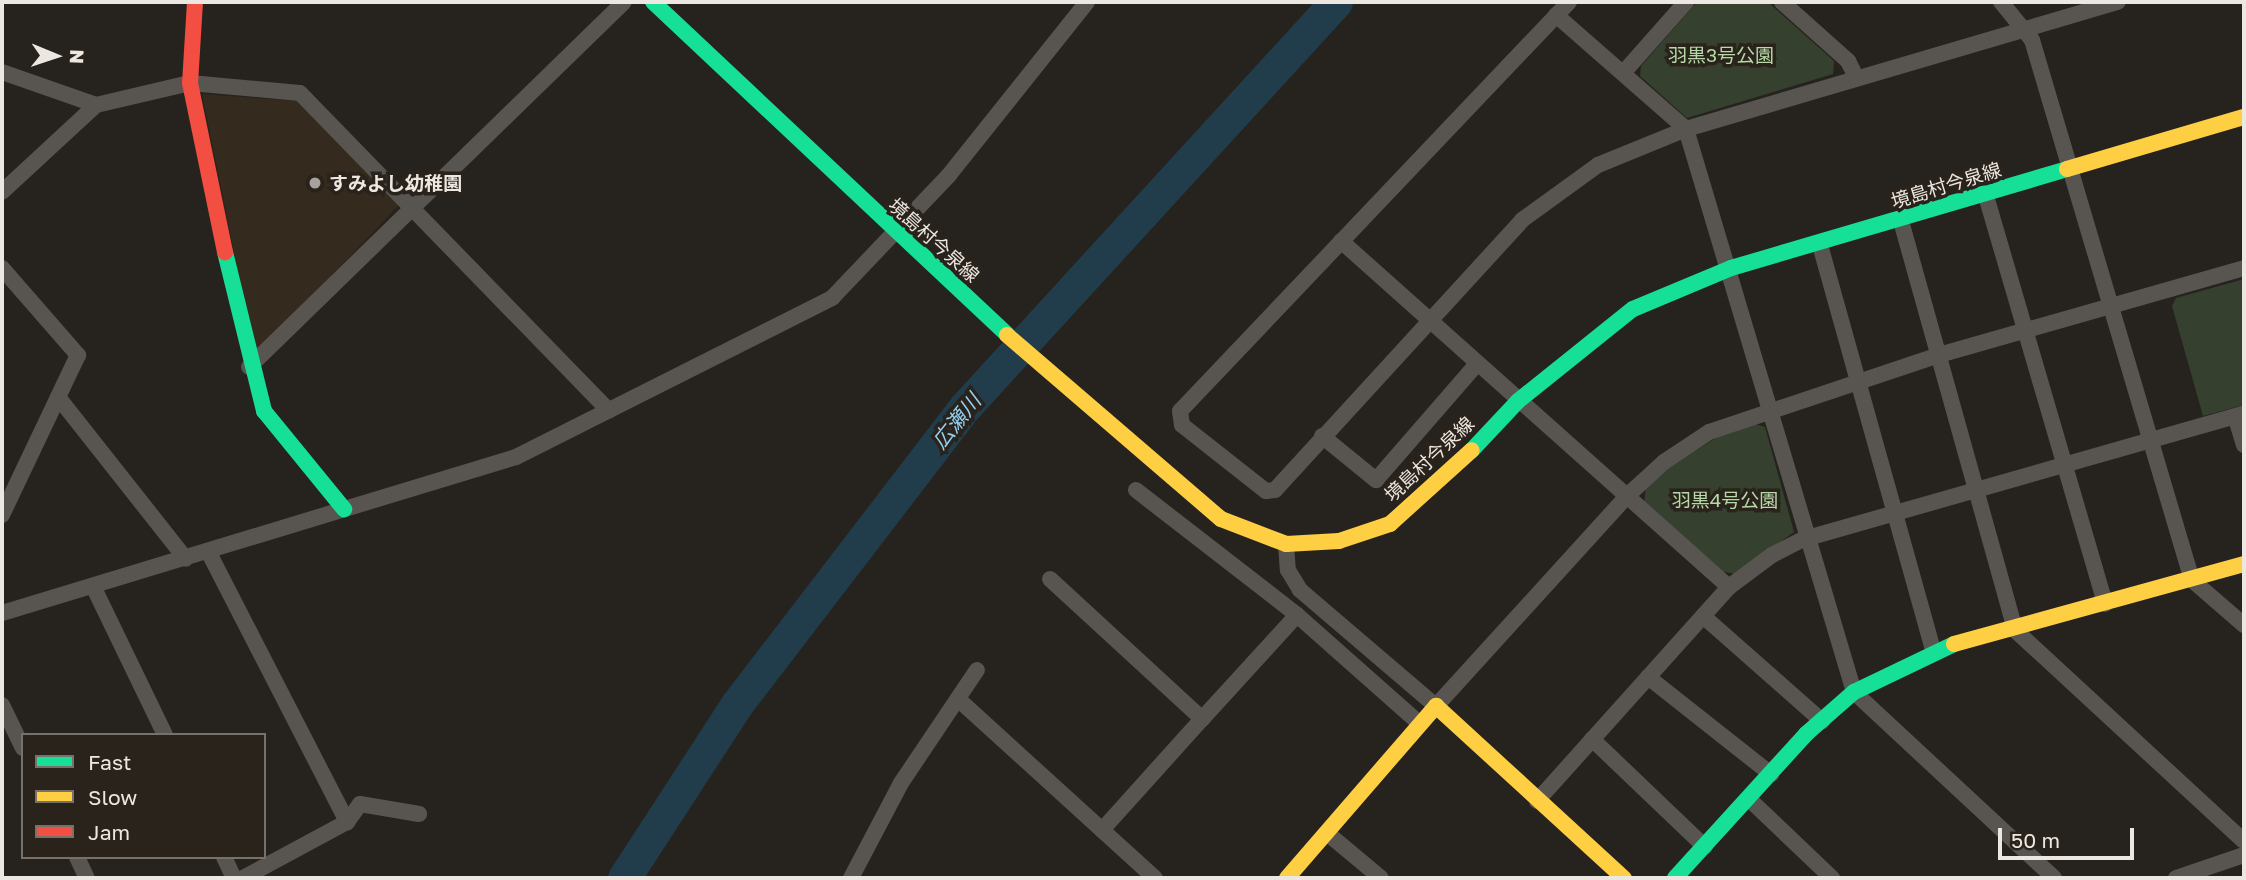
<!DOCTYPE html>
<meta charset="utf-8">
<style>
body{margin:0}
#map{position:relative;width:2246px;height:880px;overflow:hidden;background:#26231e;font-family:"Golos Text","Noto Sans JP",sans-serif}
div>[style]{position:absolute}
.built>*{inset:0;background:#342a1e}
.green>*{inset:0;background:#35402e}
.river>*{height:33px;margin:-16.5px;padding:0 16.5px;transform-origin:16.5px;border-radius:16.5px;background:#213d4c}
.street>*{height:16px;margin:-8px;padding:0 8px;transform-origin:8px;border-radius:8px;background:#585551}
.fast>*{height:16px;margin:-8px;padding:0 8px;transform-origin:8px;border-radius:8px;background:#16e098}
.slow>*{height:16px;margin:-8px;padding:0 8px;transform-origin:8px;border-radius:8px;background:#ffcf43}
.jam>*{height:16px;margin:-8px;padding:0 8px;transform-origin:8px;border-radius:8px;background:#f24e42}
.dots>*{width:19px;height:19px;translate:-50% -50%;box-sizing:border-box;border:4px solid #2a231b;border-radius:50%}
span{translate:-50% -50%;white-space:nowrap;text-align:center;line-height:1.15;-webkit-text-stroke:7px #2a231b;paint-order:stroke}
.park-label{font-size:19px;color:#b6d9a7}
.poi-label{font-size:19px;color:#ece7e1;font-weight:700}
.left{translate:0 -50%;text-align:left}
.street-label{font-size:19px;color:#ece7e1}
.water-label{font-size:21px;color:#93d0f1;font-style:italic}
.frame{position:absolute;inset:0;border:4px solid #ece7e1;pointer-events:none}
.legend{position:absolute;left:21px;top:733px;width:245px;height:126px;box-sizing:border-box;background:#2a231b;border:2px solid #78716a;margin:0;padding:9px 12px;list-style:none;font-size:21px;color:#ece7e1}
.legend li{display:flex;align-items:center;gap:14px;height:35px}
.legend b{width:35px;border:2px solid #78716a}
.north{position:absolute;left:21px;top:21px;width:70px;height:70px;-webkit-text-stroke:5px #2a231b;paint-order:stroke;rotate:92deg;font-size:19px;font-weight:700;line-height:28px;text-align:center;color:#ece7e1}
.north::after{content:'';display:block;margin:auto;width:24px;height:32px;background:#ece7e1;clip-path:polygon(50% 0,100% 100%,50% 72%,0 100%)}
.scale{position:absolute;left:1998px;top:828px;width:136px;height:32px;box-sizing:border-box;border:4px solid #ece7e1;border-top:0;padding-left:9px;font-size:21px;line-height:24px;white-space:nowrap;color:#ece7e1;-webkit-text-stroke:5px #2a231b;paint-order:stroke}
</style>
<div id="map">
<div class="built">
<div style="clip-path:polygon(202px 94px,297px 101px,399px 205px,255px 356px)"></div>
</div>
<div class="green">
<div style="clip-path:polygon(1697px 2px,1768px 2px,1834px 61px,1833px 74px,1687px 118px,1640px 76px,1641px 66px)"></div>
<div style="clip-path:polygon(2244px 279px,2244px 405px,2203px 416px,2172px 306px,2176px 298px)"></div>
<div style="clip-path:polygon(1752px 423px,1765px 427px,1794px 532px,1735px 574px,1720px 571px,1644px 503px,1646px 488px,1672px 466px,1725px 432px)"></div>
</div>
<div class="river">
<div style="left:624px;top:878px;width:207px;rotate:-57deg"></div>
<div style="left:737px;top:704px;width:374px;rotate:-52.5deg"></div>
<div style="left:965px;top:407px;width:549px;rotate:-47.51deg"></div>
</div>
<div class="street">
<div style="left:1569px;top:2px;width:564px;rotate:133.56deg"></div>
<div style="left:1180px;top:411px;width:14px;rotate:82deg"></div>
<div style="left:1182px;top:425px;width:107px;rotate:38.2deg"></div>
<div style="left:1266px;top:491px;width:9px;rotate:-6deg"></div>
<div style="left:1275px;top:490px;width:366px;rotate:-47.5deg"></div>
<div style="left:1522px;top:220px;width:94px;rotate:-35.9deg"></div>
<div style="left:1598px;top:165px;width:95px;rotate:-22.2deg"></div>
<div style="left:1686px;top:129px;width:450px;rotate:-16.4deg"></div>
<div style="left:1782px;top:2px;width:89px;rotate:41.8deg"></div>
<div style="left:1848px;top:61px;width:18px;rotate:63deg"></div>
<div style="left:2001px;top:2px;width:49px;rotate:50.8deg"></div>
<div style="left:2032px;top:40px;width:563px;rotate:73.5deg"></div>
<div style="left:2192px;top:580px;width:69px;rotate:40.9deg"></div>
<div style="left:1556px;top:15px;width:173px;rotate:41.2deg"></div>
<div style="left:1686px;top:129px;width:588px;rotate:73.38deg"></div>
<div style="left:1854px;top:692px;width:273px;rotate:42.9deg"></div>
<div style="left:2px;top:72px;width:100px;rotate:19.3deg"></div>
<div style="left:1624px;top:72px;width:94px;rotate:-48.5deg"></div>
<div style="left:2px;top:192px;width:128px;rotate:-42.8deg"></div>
<div style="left:96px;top:105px;width:97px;rotate:-13.2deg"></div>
<div style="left:190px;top:83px;width:110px;rotate:5.2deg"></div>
<div style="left:300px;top:93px;width:443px;rotate:45.8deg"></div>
<div style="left:1986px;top:196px;width:425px;rotate:73.7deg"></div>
<div style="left:1901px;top:221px;width:425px;rotate:74.4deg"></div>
<div style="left:2015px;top:630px;width:311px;rotate:42.7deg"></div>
<div style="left:1341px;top:241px;width:520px;rotate:41.73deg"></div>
<div style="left:1820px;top:245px;width:420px;rotate:74.4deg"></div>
<div style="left:2px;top:268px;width:116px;rotate:48.9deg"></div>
<div style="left:78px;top:355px;width:177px;rotate:115.4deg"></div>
<div style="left:249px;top:367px;width:523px;rotate:-44.23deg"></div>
<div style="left:58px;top:397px;width:206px;rotate:51.7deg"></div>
<div style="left:2236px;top:419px;width:27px;rotate:73deg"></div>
<div style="left:1322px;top:436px;width:70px;rotate:39.2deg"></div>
<div style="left:1376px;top:480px;width:154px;rotate:-49deg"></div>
<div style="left:1136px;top:490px;width:204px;rotate:37.8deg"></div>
<div style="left:1297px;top:615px;width:164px;rotate:41.5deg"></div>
<div style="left:1286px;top:544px;width:26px;rotate:86deg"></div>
<div style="left:1288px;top:570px;width:23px;rotate:59deg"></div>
<div style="left:1300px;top:590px;width:179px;rotate:40.5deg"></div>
<div style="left:1436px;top:706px;width:285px;rotate:-47.7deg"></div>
<div style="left:1628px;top:495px;width:49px;rotate:-42.5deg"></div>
<div style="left:1664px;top:462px;width:54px;rotate:-33.7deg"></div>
<div style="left:1709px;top:432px;width:243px;rotate:-18.5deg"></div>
<div style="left:1939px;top:355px;width:317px;rotate:-15.9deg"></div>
<div style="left:208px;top:551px;width:305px;rotate:62.8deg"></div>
<div style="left:1050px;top:579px;width:207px;rotate:42.6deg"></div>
<div style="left:1202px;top:719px;width:141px;rotate:-47.6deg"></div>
<div style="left:93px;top:586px;width:165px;rotate:64.2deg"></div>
<div style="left:2px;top:613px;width:537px;rotate:-16.88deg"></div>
<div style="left:516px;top:457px;width:354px;rotate:-26.7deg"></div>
<div style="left:832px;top:298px;width:170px;rotate:-46.4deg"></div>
<div style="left:949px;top:175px;width:221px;rotate:-51.4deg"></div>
<div style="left:1703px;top:616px;width:159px;rotate:41.4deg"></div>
<div style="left:1648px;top:677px;width:157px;rotate:38.3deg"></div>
<div style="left:958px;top:699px;width:266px;rotate:42.3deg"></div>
<div style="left:2px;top:705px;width:48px;rotate:64deg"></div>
<div style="left:1592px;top:739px;width:156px;rotate:43.7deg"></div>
<div style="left:1749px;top:799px;width:115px;rotate:43.6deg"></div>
<div style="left:1537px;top:801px;width:288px;rotate:-48.1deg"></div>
<div style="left:1729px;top:587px;width:54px;rotate:-36.7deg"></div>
<div style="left:1772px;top:555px;width:36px;rotate:-27deg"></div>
<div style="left:1804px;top:539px;width:457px;rotate:-15.9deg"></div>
<div style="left:1102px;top:830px;width:149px;rotate:-48deg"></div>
<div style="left:1327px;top:833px;width:70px;rotate:39.8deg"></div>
<div style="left:77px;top:857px;width:23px;rotate:65deg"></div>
<div style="left:224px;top:857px;width:23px;rotate:65deg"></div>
<div style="left:243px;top:878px;width:118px;rotate:-28.3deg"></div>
<div style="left:347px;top:822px;width:22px;rotate:-54deg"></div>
<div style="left:360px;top:804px;width:60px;rotate:9.6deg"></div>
<div style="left:851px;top:878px;width:107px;rotate:-62.2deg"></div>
<div style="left:901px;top:783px;width:136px;rotate:-56.1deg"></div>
<div style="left:2176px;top:878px;width:72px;rotate:-18.7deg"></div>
</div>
<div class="fast">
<div style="left:653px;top:2px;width:486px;rotate:43.2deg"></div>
<div style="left:225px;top:252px;width:164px;rotate:76.2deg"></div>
<div style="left:264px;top:411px;width:127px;rotate:50.8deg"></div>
<div style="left:1472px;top:450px;width:67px;rotate:-46.8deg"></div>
<div style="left:1518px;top:401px;width:147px;rotate:-38.7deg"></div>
<div style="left:1633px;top:309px;width:106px;rotate:-22.7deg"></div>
<div style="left:1731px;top:268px;width:350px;rotate:-16.4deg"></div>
<div style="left:1675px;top:878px;width:195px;rotate:-47.7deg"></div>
<div style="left:1806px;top:734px;width:64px;rotate:-41.2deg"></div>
<div style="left:1854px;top:692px;width:111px;rotate:-25.6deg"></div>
</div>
<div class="slow">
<div style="left:2067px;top:169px;width:184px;rotate:-16.4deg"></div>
<div style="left:1007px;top:335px;width:282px;rotate:40.7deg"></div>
<div style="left:1221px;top:519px;width:70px;rotate:21deg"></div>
<div style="left:1286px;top:544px;width:53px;rotate:-3.2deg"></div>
<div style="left:1339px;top:541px;width:54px;rotate:-18.4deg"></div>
<div style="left:1390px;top:524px;width:110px;rotate:-42.1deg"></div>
<div style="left:1954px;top:644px;width:301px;rotate:-15.4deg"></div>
<div style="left:1287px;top:878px;width:228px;rotate:-49.1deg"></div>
<div style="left:1436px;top:706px;width:255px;rotate:42.5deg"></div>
</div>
<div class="jam">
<div style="left:195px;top:2px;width:81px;rotate:93.5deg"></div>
<div style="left:190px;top:83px;width:173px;rotate:78.3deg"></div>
</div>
<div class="dots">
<div style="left:315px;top:183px;background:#a7a29d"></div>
</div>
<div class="park-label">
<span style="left:1721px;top:55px">羽黒3号公園</span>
<span style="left:1725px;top:500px">羽黒4号公園</span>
</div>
<div class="poi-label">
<span class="left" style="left:329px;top:183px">すみよし幼稚園</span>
</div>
<div class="street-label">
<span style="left:1946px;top:185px;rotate:-17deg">境島村今泉線</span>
<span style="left:934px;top:240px;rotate:42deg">境島村今泉線</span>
<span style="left:1429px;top:459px;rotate:-43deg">境島村今泉線</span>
</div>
<div class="water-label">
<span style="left:956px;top:421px;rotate:-51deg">広瀬川</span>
</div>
<div class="frame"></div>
<ul class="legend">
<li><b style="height:9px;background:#16e098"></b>Fast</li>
<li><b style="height:9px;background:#ffcf43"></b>Slow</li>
<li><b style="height:9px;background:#f24e42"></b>Jam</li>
</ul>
<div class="north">N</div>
<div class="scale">50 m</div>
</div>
